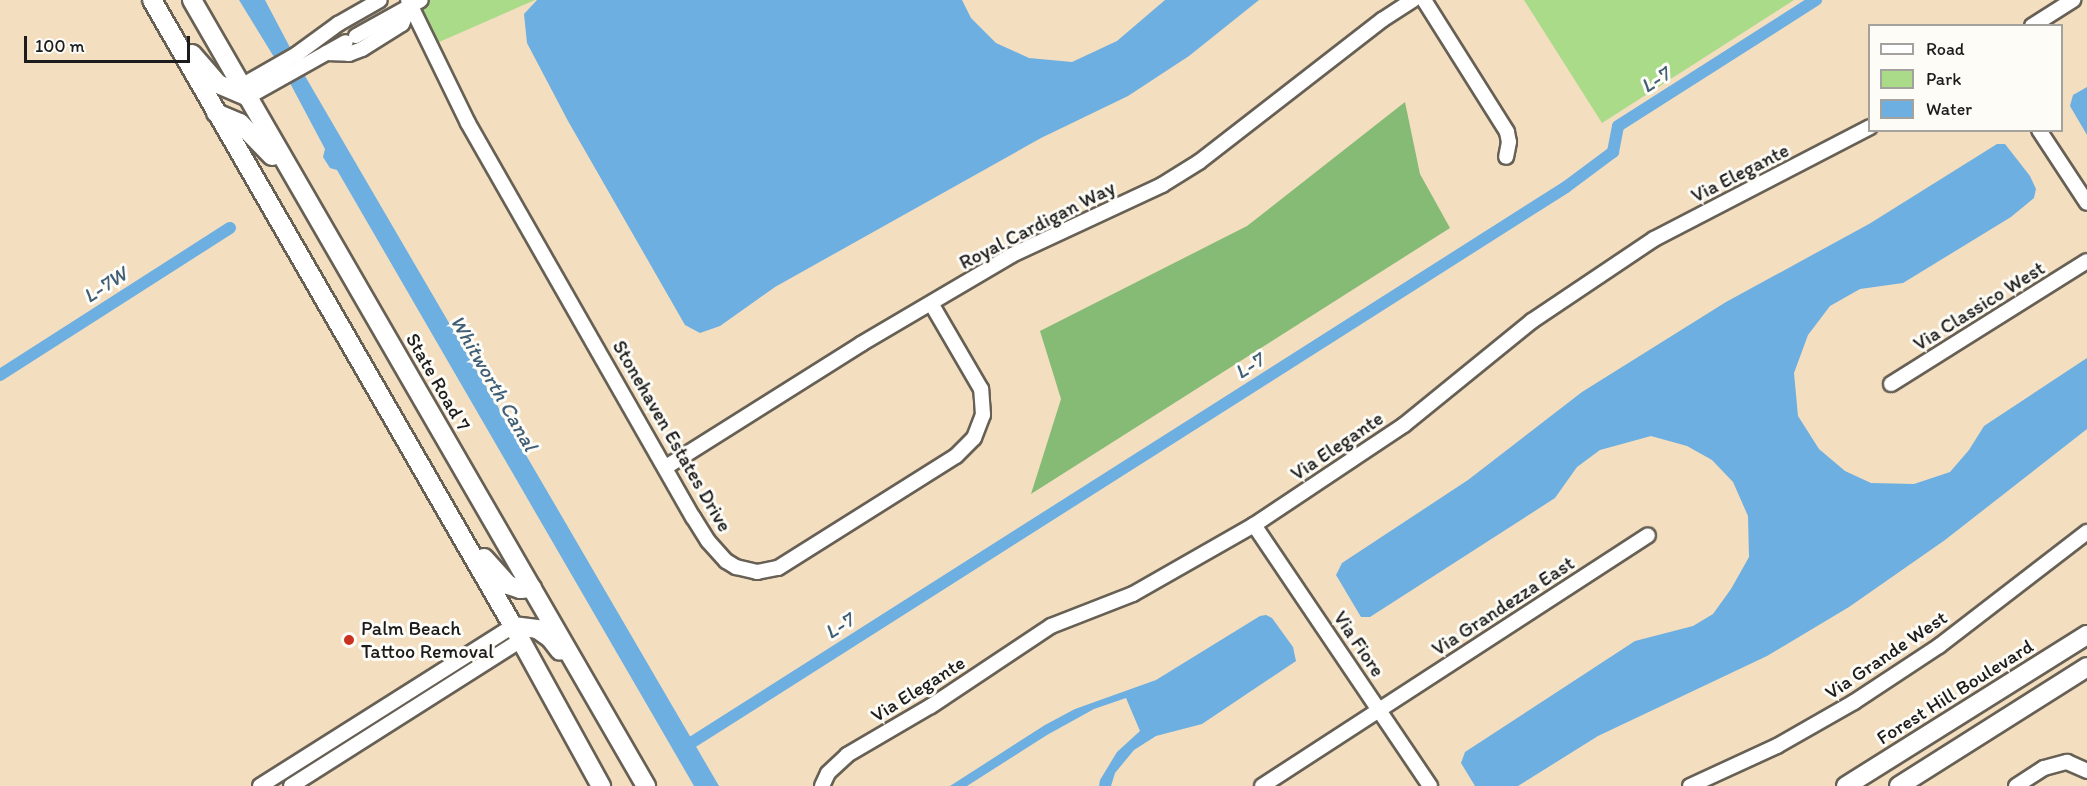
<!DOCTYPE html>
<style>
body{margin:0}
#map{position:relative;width:2087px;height:786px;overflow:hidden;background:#f3dec0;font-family:Itim,sans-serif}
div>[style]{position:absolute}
.green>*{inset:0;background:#a9db89}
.forest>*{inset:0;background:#86bb75}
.water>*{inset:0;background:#6dafe1}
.canal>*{height:12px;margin:-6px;padding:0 6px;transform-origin:6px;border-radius:6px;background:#6dafe1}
.roads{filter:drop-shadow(2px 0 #676055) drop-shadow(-2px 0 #676055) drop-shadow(0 2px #676055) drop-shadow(0 -2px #676055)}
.minor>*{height:14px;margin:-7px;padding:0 7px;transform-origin:7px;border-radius:7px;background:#fff}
.major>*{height:18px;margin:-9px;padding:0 9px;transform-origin:9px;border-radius:9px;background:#fff}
.dots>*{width:16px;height:16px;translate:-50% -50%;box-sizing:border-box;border:3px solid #fdfcf7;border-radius:50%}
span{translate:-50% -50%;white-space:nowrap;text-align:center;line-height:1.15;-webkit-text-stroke:6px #fdfcf7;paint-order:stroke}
.street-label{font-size:20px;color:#1c1c1c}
.poi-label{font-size:20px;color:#1c1c1c}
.left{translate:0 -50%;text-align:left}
.water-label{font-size:21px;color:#405e75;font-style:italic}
.legend{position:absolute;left:1868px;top:24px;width:195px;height:108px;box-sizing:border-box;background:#fdfcf7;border:2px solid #a3a29f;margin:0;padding:8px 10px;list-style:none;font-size:18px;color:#1c1c1c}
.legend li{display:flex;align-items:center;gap:12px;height:30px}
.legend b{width:30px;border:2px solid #a3a29f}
.scale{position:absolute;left:24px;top:36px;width:166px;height:27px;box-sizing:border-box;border:3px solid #1c1c1c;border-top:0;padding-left:8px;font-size:18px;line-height:21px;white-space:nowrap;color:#1c1c1c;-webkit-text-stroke:4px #fdfcf7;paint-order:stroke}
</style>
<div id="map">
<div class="green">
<div style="clip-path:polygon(408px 0,535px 0,430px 46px)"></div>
<div style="clip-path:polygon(1524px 0,1794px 0,1602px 123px)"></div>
</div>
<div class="forest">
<div style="clip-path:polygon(1405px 102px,1420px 174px,1450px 228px,1031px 494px,1061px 399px,1040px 331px,1247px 226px)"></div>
</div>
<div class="water">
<div style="clip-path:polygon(239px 0,265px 0,305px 76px,719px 786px,694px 786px,337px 170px,330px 168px,323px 157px,325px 149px,290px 83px)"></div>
<div style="clip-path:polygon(537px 0,962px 0,971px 18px,996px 43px,1029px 58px,1072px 62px,1117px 41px,1165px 0,1259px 0,1189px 56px,1128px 96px,1041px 138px,775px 287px,720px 326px,700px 333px,685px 325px,568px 121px,527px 43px,524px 14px)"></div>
<div style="clip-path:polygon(2087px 87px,2087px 135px,2070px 106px,2073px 95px)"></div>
<div style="clip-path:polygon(1997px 144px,2005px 144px,2030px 176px,2036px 189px,2034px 198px,2011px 217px,1903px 283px,1860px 289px,1830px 306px,1808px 335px,1794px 373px,1798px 416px,1819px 449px,1845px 471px,1871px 483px,1914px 484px,1950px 472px,1969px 450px,1984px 426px,2087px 358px,2087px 429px,1945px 540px,1849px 607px,1767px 656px,1598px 736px,1518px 786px,1475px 786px,1461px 763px,1465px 752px,1635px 641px,1693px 626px,1713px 614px,1731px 589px,1749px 557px,1748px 516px,1733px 482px,1712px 460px,1687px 446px,1651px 436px,1600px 450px,1577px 467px,1555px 498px,1370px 617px,1361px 617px,1336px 575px,1342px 563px,1468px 480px,1582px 392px,1726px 302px,1869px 224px)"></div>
<div style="clip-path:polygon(1266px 615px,1272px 618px,1293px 647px,1296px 661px,1202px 724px,1156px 736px,1134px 750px,1115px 773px,1111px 786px,1099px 786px,1100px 780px,1117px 752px,1140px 731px,1126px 698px,1094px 709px,1047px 735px,967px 786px,950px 786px,1045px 725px,1075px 709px,1156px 680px,1260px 616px)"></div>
</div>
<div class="canal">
<div style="left:0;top:375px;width:273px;rotate:-32.6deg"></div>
<div style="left:683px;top:748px;width:1046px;rotate:-32.43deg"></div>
<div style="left:1566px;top:187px;width:59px;rotate:-36.7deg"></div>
<div style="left:1613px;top:152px;width:26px;rotate:-79deg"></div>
<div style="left:1618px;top:126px;width:235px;rotate:-32.5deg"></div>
</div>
<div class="roads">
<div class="minor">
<div style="left:408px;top:0;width:137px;rotate:64deg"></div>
<div style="left:468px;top:123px;width:454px;rotate:60.3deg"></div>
<div style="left:693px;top:517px;width:28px;rotate:58deg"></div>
<div style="left:708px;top:541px;width:27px;rotate:48deg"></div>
<div style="left:726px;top:561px;width:12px;rotate:31deg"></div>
<div style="left:736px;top:567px;width:22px;rotate:13deg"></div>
<div style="left:757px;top:572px;width:21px;rotate:-11deg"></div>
<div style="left:778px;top:568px;width:210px;rotate:-32.2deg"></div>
<div style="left:956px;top:456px;width:25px;rotate:-45deg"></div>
<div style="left:974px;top:438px;width:25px;rotate:-69deg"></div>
<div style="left:983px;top:415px;width:26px;rotate:-94deg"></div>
<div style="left:981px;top:389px;width:99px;rotate:-120.2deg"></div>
<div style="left:1424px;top:0;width:156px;rotate:57.8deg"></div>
<div style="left:1507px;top:132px;width:10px;rotate:79deg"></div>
<div style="left:1509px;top:142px;width:15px;rotate:101deg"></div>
<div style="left:2032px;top:26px;width:49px;rotate:-32.4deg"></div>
<div style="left:356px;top:36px;width:74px;rotate:-29deg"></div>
<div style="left:326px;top:53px;width:23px;rotate:2deg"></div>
<div style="left:349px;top:54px;width:14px;rotate:-21deg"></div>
<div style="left:362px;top:49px;width:47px;rotate:-32deg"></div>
<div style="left:402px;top:24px;width:21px;rotate:-67deg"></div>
<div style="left:241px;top:86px;width:64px;rotate:-29.7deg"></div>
<div style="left:297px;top:54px;width:51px;rotate:-36.2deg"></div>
<div style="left:338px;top:24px;width:48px;rotate:-29.7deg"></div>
<div style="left:248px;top:97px;width:112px;rotate:-29.3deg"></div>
<div style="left:2039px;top:130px;width:87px;rotate:56.7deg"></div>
<div style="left:1891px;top:384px;width:231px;rotate:-32.1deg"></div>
<div style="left:666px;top:467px;width:231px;rotate:-32.2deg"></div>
<div style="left:861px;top:344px;width:175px;rotate:-30.5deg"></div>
<div style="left:1012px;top:255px;width:166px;rotate:-25deg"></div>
<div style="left:1162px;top:185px;width:44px;rotate:-31.9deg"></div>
<div style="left:1199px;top:162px;width:232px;rotate:-37.8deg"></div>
<div style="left:1382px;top:20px;width:37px;rotate:-33deg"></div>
<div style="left:1254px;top:525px;width:315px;rotate:56deg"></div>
<div style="left:260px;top:786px;width:299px;rotate:-32.3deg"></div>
<div style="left:291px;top:786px;width:272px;rotate:-32.4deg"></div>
<div style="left:822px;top:786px;width:14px;rotate:-65deg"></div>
<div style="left:828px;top:773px;width:26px;rotate:-43deg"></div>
<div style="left:847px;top:755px;width:97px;rotate:-30.3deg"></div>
<div style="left:931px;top:706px;width:144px;rotate:-33.7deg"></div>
<div style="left:1051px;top:626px;width:88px;rotate:-21.3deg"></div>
<div style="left:1133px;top:594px;width:139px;rotate:-29.7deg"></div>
<div style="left:1254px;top:525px;width:180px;rotate:-33.7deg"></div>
<div style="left:1404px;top:425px;width:165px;rotate:-39.1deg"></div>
<div style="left:1532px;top:321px;width:147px;rotate:-33.9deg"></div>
<div style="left:1654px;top:239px;width:243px;rotate:-27.4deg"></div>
<div style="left:1262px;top:786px;width:460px;rotate:-33deg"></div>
<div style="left:1690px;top:786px;width:96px;rotate:-24.7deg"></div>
<div style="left:1777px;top:746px;width:89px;rotate:-29.7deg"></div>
<div style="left:1854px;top:702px;width:102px;rotate:-33.4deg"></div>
<div style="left:1939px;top:646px;width:187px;rotate:-37.6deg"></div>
<div style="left:2016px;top:786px;width:33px;rotate:-33deg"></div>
<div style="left:2044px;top:768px;width:24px;rotate:-15deg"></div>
<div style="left:2067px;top:762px;width:22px;rotate:24deg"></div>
</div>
<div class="major">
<div style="left:152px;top:0;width:723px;rotate:60.03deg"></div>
<div style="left:513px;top:626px;width:183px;rotate:61.2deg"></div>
<div style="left:192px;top:0;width:908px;rotate:59.99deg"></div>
<div style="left:192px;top:54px;width:40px;rotate:49deg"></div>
<div style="left:218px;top:84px;width:33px;rotate:23deg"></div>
<div style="left:216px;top:113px;width:26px;rotate:23deg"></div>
<div style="left:240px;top:123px;width:46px;rotate:45.9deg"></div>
<div style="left:484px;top:558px;width:36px;rotate:48deg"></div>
<div style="left:508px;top:585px;width:13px;rotate:18deg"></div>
<div style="left:520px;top:589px;width:12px;rotate:-5deg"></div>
<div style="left:513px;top:626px;width:24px;rotate:7deg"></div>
<div style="left:537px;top:629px;width:16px;rotate:35deg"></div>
<div style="left:550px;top:638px;width:16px;rotate:52deg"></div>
<div style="left:1846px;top:786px;width:284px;rotate:-32.1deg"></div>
<div style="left:1899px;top:786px;width:222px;rotate:-32.3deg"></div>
</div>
</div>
<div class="dots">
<div style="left:349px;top:640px;background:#c8321e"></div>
</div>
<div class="street-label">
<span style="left:1740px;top:173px;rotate:-27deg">Via Elegante</span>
<span style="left:1037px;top:225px;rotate:-27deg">Royal Cardigan Way</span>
<span style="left:1979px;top:306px;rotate:-32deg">Via Classico West</span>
<span style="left:438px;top:382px;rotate:60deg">State Road 7</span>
<span style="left:672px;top:436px;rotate:60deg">Stonehaven Estates Drive</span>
<span style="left:1337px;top:446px;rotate:-34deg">Via Elegante</span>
<span style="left:1503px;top:606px;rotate:-33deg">Via Grandezza East</span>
<span style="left:1359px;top:644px;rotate:56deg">Via Fiore</span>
<span style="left:1886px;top:655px;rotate:-34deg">Via Grande West</span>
<span style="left:918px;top:689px;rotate:-32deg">Via Elegante</span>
<span style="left:1955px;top:692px;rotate:-32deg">Forest Hill Boulevard</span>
</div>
<div class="poi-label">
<span class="left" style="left:361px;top:640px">Palm Beach<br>Tattoo Removal</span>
</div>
<div class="water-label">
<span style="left:1655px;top:80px;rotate:-33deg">L-7</span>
<span style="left:105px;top:285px;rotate:-33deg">L-7W</span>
<span style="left:1249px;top:366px;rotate:-32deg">L-7</span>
<span style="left:494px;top:383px;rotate:60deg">Whitworth Canal</span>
<span style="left:839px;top:626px;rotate:-32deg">L-7</span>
</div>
<ul class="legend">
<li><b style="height:8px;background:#fff"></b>Road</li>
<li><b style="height:16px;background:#a9db89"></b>Park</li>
<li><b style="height:16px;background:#6dafe1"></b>Water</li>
</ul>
<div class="scale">100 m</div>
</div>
